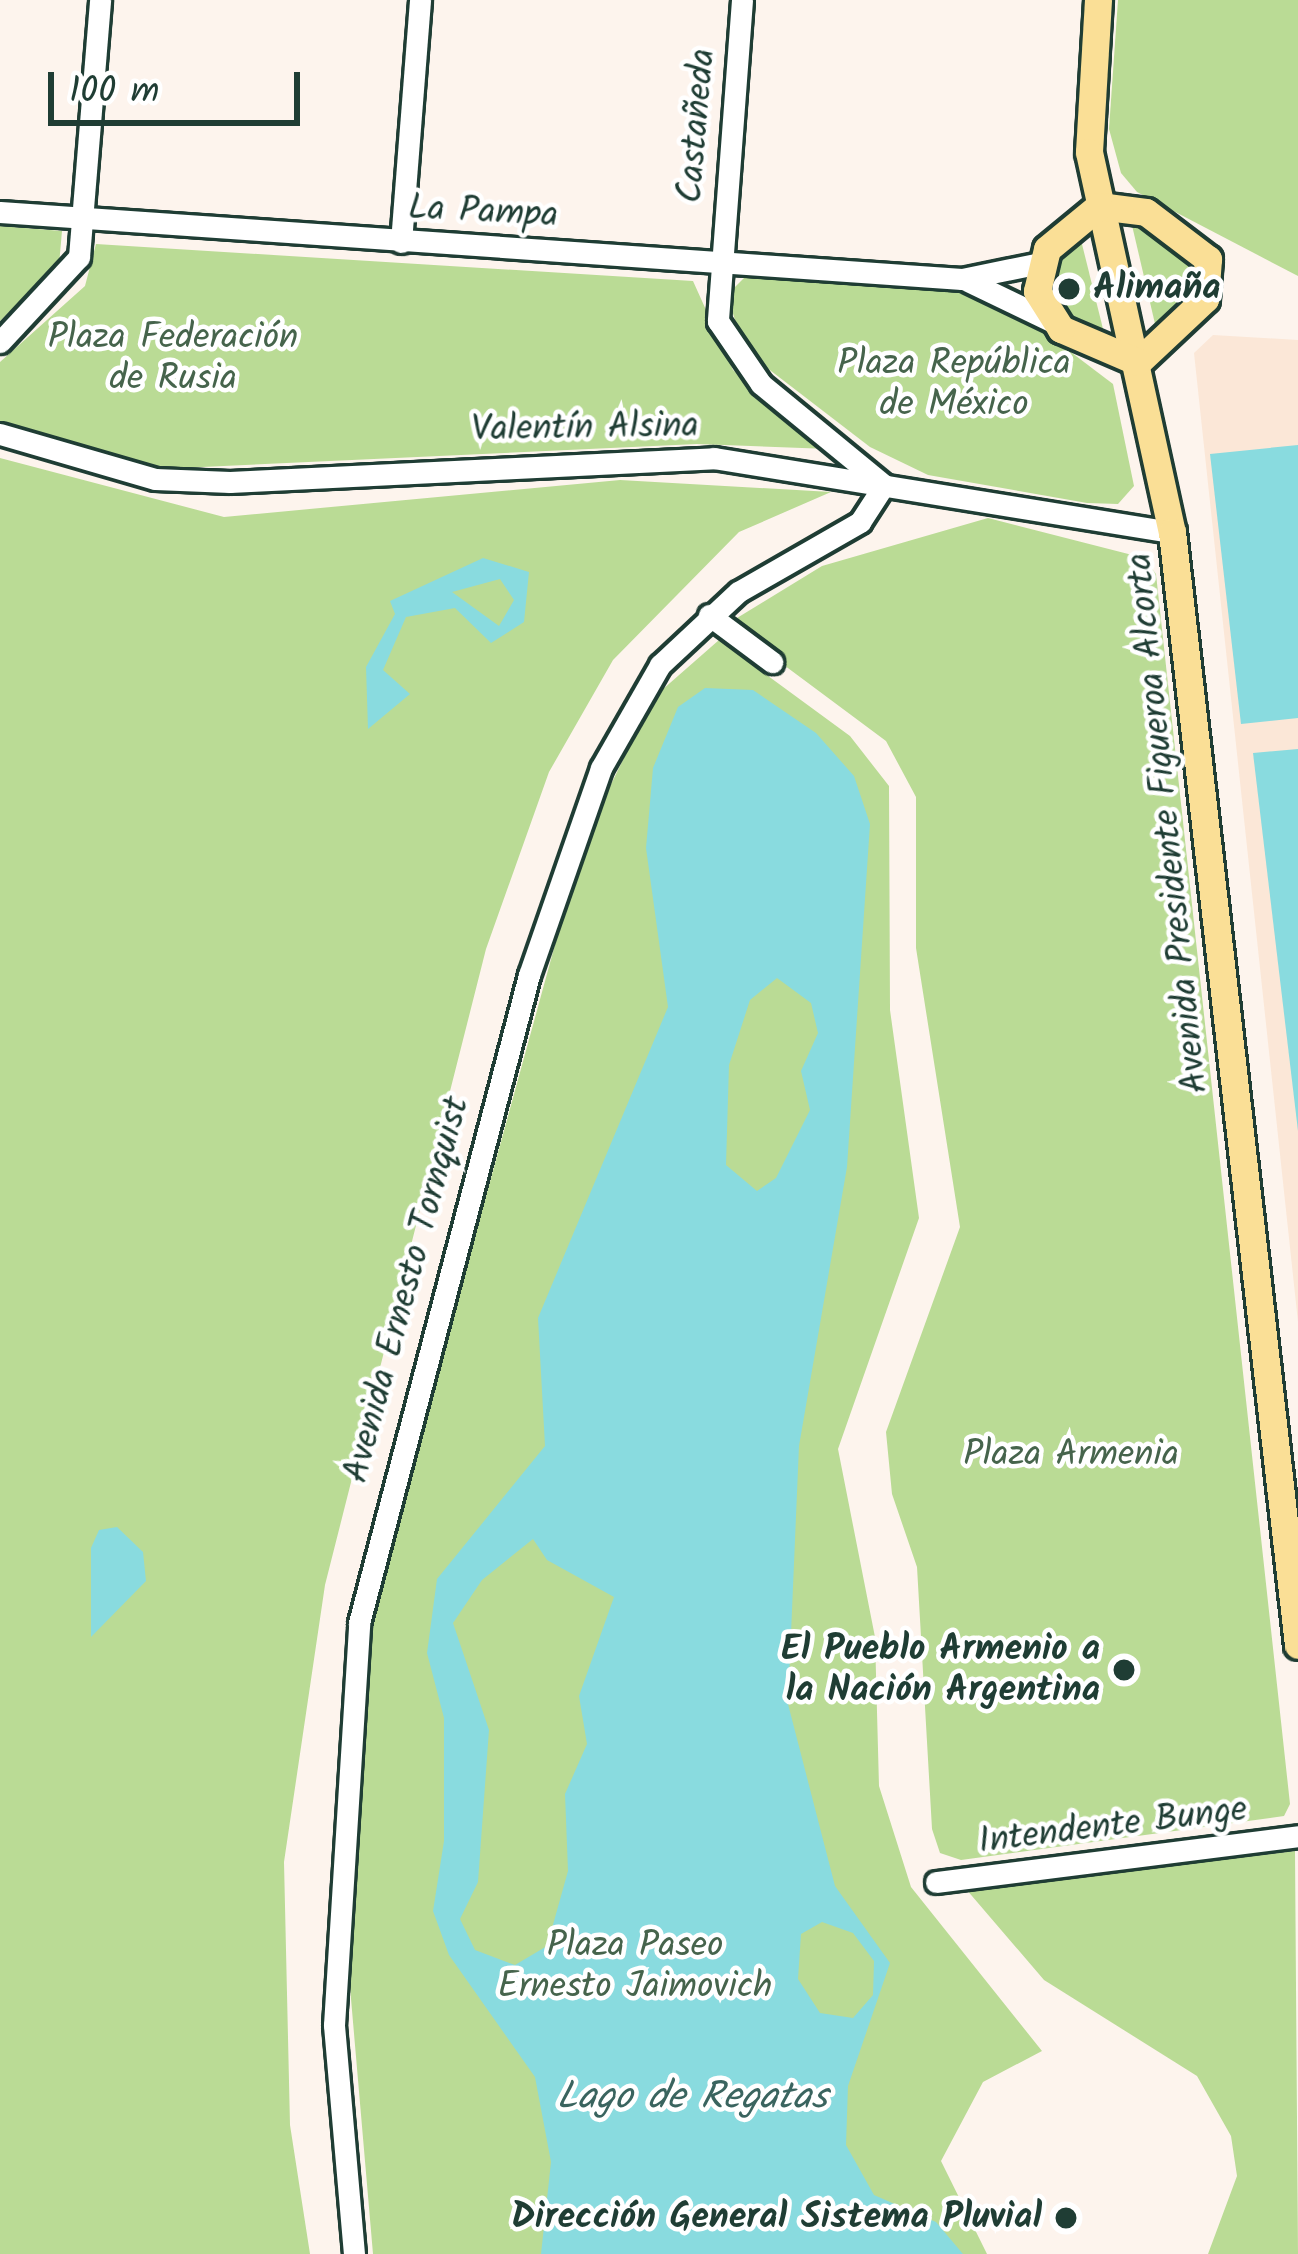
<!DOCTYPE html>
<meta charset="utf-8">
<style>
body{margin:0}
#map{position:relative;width:1298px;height:2254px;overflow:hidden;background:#fdf4ed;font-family:Kalam,sans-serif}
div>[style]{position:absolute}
.built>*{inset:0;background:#fbe7d7}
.green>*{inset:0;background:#badb95}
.water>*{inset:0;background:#89dbdf}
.roads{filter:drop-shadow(3px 0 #1f3d34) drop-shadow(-3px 0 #1f3d34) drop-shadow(0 3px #1f3d34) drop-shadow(0 -3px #1f3d34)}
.minor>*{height:21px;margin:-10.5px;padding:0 10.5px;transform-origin:10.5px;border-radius:10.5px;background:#fff}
.major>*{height:27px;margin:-13.5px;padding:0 13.5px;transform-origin:13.5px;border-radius:13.5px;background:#fadf96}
.dots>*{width:33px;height:33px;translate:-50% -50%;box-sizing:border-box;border:6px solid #fff;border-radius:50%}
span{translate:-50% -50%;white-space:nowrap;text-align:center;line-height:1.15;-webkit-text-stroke:9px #fff;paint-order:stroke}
.street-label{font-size:36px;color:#1f3d34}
.poi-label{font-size:36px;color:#1f3d34;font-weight:700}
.left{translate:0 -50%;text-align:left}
.right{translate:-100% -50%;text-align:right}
.park-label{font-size:36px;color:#46644c}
.water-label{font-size:39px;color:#3a645f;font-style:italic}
.scale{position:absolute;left:48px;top:72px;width:252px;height:54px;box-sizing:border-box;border:6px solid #1f3d34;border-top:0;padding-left:15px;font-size:36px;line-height:42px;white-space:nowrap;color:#1f3d34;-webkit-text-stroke:9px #fff;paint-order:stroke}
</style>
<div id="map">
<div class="built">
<div style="clip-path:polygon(1213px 335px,1298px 340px,1298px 1322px,1194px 353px)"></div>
</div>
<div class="green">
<div style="clip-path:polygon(1118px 0,1298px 0,1298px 276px,1137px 192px,1121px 173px,1109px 129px)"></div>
<div style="clip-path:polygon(1131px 221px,1193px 253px,1195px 287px,1156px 328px)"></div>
<div style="clip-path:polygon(0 226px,62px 231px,59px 265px,0 321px)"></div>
<div style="clip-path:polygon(1080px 236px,1105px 337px,1062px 318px,1047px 280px)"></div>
<div style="clip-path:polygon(96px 244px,693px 281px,733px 370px,829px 449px,697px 444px,159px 469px,0 423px,0 362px,85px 286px)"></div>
<div style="clip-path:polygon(747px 275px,965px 288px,1002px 300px,1113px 384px,1134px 486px,1118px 504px,1087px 503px,928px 475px,870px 447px,745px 351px,727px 295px)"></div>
<div style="clip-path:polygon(0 458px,224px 517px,620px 480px,831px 492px,739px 532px,613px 660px,549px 772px,486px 949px,325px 1585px,284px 1862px,290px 2125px,310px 2254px,0 2254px)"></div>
<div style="clip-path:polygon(988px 518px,1144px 558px,1156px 574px,1290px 1804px,1284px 1816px,961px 1860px,940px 1853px,932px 1829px,917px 1567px,892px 1494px,886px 1432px,960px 1227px,916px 948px,916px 797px,886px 741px,745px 636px,737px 618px,822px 566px)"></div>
<div style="clip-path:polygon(719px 640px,850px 736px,889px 786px,890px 1010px,919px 1218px,838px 1449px,875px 1637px,879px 1786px,911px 1887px,1042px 2051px,983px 2082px,941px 2161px,987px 2254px,373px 2254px,348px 1964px,375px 1601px,584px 839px,654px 697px)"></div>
<div style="clip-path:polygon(1295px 1851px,1298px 2254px,1208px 2254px,1237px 2176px,1231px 2136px,1197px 2076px,1044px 1980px,966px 1889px)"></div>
</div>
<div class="water">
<div style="clip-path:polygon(1298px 445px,1298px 718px,1241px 724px,1210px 454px)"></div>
<div style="clip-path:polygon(evenodd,483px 558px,529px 572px,524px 622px,491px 643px,455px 608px,406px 617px,383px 670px,410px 694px,368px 729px,366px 667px,395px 614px,390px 601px,483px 558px,500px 579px,514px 600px,499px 626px,452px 592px,500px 579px)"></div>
<div style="clip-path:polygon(evenodd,705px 688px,753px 690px,816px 733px,854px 776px,870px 824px,847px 1167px,799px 1446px,788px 1704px,835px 1886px,890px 1963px,848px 2086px,846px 2145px,874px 2195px,936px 2222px,963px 2254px,541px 2254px,551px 2162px,535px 2077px,449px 1955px,433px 1911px,444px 1841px,444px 1718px,427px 1653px,437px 1579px,545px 1446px,538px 1318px,668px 1007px,646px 848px,653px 768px,678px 707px,705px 688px,777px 978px,811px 1003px,818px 1033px,801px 1071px,810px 1110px,776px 1178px,757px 1191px,726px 1165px,729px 1065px,750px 1000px,777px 978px,705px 688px,533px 1539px,547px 1560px,614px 1597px,579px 1696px,587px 1744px,565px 1794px,568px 1871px,547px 1946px,515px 1965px,475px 1950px,460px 1919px,478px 1882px,489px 1730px,453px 1623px,482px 1580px,533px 1539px,705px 688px,822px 1922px,853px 1933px,874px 1961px,873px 1995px,853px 2018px,820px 2013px,798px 1979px,801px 1934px,822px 1922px)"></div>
<div style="clip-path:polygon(1298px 749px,1298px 1131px,1253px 753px)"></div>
<div style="clip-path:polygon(117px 1527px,143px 1552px,146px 1581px,91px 1637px,91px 1548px,99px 1530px)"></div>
</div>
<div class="roads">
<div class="minor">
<div style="left:742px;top:0;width:322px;rotate:94.3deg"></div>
<div style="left:718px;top:321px;width:76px;rotate:55.7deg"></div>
<div style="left:761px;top:384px;width:159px;rotate:39.4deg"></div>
<div style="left:0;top:212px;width:964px;rotate:3.98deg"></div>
<div style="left:962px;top:279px;width:80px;rotate:-11.6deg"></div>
<div style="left:401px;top:242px;width:243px;rotate:-85.5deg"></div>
<div style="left:968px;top:281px;width:92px;rotate:25.7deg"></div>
<div style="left:0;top:342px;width:116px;rotate:-47.1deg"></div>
<div style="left:79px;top:257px;width:258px;rotate:-85.3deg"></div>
<div style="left:0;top:434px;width:161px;rotate:16.2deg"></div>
<div style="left:155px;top:479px;width:75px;rotate:2.3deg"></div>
<div style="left:230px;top:482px;width:485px;rotate:-2.8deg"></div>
<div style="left:714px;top:458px;width:464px;rotate:9.2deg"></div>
<div style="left:709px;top:615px;width:79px;rotate:36.7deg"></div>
<div style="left:936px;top:1882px;width:365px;rotate:-7.2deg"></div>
<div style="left:354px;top:2254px;width:230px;rotate:-95deg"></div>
<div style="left:334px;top:2025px;width:403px;rotate:-86.4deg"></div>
<div style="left:359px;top:1623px;width:670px;rotate:-75.3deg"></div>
<div style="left:529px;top:975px;width:219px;rotate:-70.8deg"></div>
<div style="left:601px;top:768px;width:119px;rotate:-60.2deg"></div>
<div style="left:660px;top:665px;width:107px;rotate:-43.1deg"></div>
<div style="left:738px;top:592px;width:141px;rotate:-29.8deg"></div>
<div style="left:860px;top:522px;width:44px;rotate:-57deg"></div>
</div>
<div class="major">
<div style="left:1098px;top:0;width:152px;rotate:93.4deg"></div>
<div style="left:1089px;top:152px;width:389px;rotate:77.7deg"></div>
<div style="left:1172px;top:532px;width:1120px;rotate:83.54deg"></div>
<div style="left:1099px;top:206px;width:47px;rotate:7.3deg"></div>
<div style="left:1146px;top:212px;width:78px;rotate:37.2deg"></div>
<div style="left:1208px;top:259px;width:40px;rotate:94.3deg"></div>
<div style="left:1205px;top:299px;width:92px;rotate:136.8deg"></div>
<div style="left:1138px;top:362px;width:84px;rotate:-156.8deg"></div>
<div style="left:1061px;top:329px;width:45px;rotate:-122.3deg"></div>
<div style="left:1037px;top:291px;width:43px;rotate:-76.6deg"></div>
<div style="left:1047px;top:249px;width:67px;rotate:-39.6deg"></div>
</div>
</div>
<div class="dots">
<div style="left:1069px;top:289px;background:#1f3d34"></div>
<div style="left:1124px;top:1670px;background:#1f3d34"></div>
<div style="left:1066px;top:2218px;background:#1f3d34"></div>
</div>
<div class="street-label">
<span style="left:698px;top:126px;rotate:-85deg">Castañeda</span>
<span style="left:483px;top:213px;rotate:3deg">La Pampa</span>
<span style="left:585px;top:429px;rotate:-1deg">Valentín Alsina</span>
<span style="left:1169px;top:823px;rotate:-96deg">Avenida Presidente Figueroa Alcorta</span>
<span style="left:408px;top:1290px;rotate:-75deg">Avenida Ernesto Tornquist</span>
<span style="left:1113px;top:1827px;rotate:-7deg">Intendente Bunge</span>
</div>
<div class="poi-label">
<span class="left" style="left:1093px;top:289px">Alimaña</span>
<span class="right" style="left:1100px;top:1670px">El Pueblo Armenio a<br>la Nación Argentina</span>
<span class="right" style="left:1042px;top:2218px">Dirección General Sistema Pluvial</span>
</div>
<div class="park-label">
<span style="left:173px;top:359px">Plaza Federación<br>de Rusia</span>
<span style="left:954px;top:385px">Plaza República<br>de México</span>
<span style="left:1071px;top:1456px">Plaza Armenia</span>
<span style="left:635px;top:1967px">Plaza Paseo<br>Ernesto Jaimovich</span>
</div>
<div class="water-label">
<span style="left:692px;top:2098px">Lago de Regatas</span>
</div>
<div class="scale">100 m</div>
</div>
